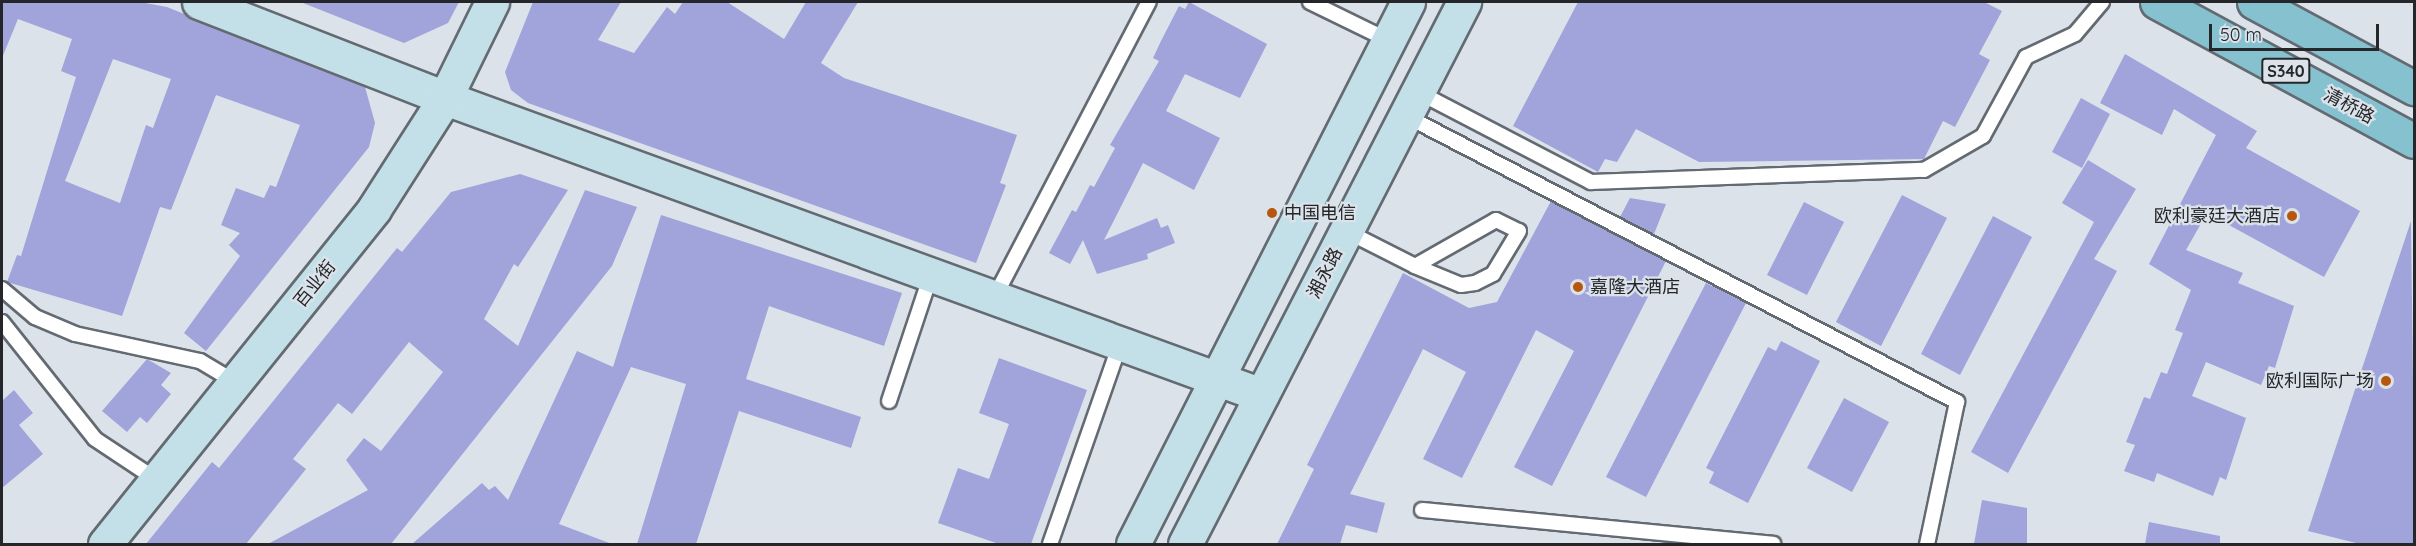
<!DOCTYPE html>
<meta charset="utf-8">
<style>
body{margin:0}
#map{position:relative;width:2416px;height:546px;overflow:hidden;background:#dbe2e9;font-family:Quicksand,"Noto Sans SC",sans-serif}
div>[style]{position:absolute}
.building>*{inset:0;background:#a1a3db}
.roads{filter:drop-shadow(2px 0 #646a71) drop-shadow(-2px 0 #646a71) drop-shadow(0 2px #646a71) drop-shadow(0 -2px #646a71)}
.lane>*{height:14px;margin:-7px;padding:0 7px;transform-origin:7px;border-radius:7px;background:#fff}
.secondary>*{height:33px;margin:-16.5px;padding:0 16.5px;transform-origin:16.5px;border-radius:16.5px;background:#c3e0e8}
.primary>*{height:33px;margin:-16.5px;padding:0 16.5px;transform-origin:16.5px;border-radius:16.5px;background:#86c1d0}
.dots>*{width:16px;height:16px;translate:-50% -50%;box-sizing:border-box;border:3px solid #dbe2e9;border-radius:50%}
span{translate:-50% -50%;white-space:nowrap;text-align:center;line-height:1.15;-webkit-text-stroke:4.5px #dbe2e9;paint-order:stroke}
.shield-label span{padding:2px 4px;background:#dbe2e9;border:2px solid;border-radius:4px;-webkit-text-stroke-width:0}
.shield-label{font-size:16px;color:#242629;font-weight:700}
.street-label{font-size:18px;color:#242629}
.poi-label{font-size:18px;color:#242629}
.left{translate:0 -50%;text-align:left}
.right{translate:-100% -50%;text-align:right}
.frame{position:absolute;inset:0;border:3px solid #242629;pointer-events:none}
.scale{position:absolute;left:2209px;top:24px;width:170px;height:27px;box-sizing:border-box;border:3px solid #242629;border-top:0;padding-left:8px;font-size:18px;line-height:21px;white-space:nowrap;color:#242629;-webkit-text-stroke:4px #dbe2e9;paint-order:stroke}
</style>
<div id="map">
<div class="building">
<div style="clip-path:polygon(evenodd,2px 2px,140px 2px,167px 7px,365px 87px,375px 123px,369px 147px,206px 351px,184px 333px,240px 256px,229px 245px,240px 233px,221px 225px,236px 188px,264px 198px,270px 185px,276px 187px,300px 125px,216px 95px,171px 210px,160px 207px,122px 316px,7px 282px,17px 255px,21px 256px,76px 77px,61px 71px,72px 39px,18px 19px,2px 58px,2px 2px,113px 59px,171px 79px,153px 128px,146px 125px,120px 203px,65px 181px,113px 59px)"></div>
<div style="clip-path:polygon(459px 2px,448px 23px,404px 43px,303px 3px)"></div>
<div style="clip-path:polygon(533px 2px,621px 2px,598px 40px,634px 53px,667px 7px,675px 14px,683px 2px,727px 2px,784px 39px,806px 2px,858px 2px,821px 63px,844px 78px,1017px 135px,1000px 183px,1006px 185px,976px 263px,528px 103px,511px 90px,505px 72px)"></div>
<div style="clip-path:polygon(1189px 2px,1267px 44px,1240px 98px,1185px 74px,1166px 111px,1220px 138px,1194px 190px,1143px 163px,1104px 240px,1157px 218px,1161px 228px,1168px 225px,1175px 243px,1147px 254px,1148px 259px,1097px 274px,1083px 240px,1070px 264px,1049px 253px,1072px 210px,1076px 212px,1090px 185px,1094px 187px,1115px 148px,1110px 145px,1159px 61px,1153px 58px,1161px 41px,1179px 6px,1185px 9px)"></div>
<div style="clip-path:polygon(1578px 2px,1984px 2px,2002px 11px,1979px 54px,1990px 60px,1955px 127px,1943px 121px,1924px 159px,1699px 162px,1636px 129px,1617px 162px,1605px 159px,1598px 172px,1513px 126px)"></div>
<div style="clip-path:polygon(2125px 54px,2257px 131px,2246px 148px,2360px 211px,2324px 277px,2207px 213px,2186px 250px,2243px 273px,2238px 283px,2294px 306px,2275px 368px,2269px 366px,2261px 385px,2206px 362px,2192px 396px,2246px 418px,2226px 480px,2220px 477px,2213px 496px,2157px 473px,2154px 482px,2124px 471px,2135px 445px,2126px 442px,2144px 397px,2150px 399px,2161px 372px,2167px 374px,2183px 333px,2175px 330px,2191px 290px,2149px 264px,2216px 135px,2174px 109px,2162px 135px,2100px 103px)"></div>
<div style="clip-path:polygon(2081px 98px,2110px 114px,2082px 168px,2052px 152px)"></div>
<div style="clip-path:polygon(2088px 160px,2136px 189px,2094px 259px,2117px 271px,2008px 473px,1971px 452px,2094px 222px,2062px 203px)"></div>
<div style="clip-path:polygon(520px 174px,568px 190px,518px 267px,514px 264px,484px 319px,518px 346px,585px 190px,637px 207px,612px 266px,391px 544px,268px 544px,368px 490px,346px 460px,364px 438px,381px 451px,443px 372px,409px 342px,352px 414px,338px 403px,293px 459px,306px 469px,246px 544px,146px 544px,212px 462px,219px 468px,397px 248px,402px 252px,451px 192px)"></div>
<div style="clip-path:polygon(1902px 195px,1947px 218px,1881px 346px,1836px 322px)"></div>
<div style="clip-path:polygon(1630px 198px,1666px 204px,1654px 234px,1620px 217px)"></div>
<div style="clip-path:polygon(1551px 201px,1666px 261px,1552px 486px,1514px 467px,1574px 351px,1536px 330px,1462px 478px,1423px 459px,1466px 372px,1423px 349px,1350px 494px,1385px 503px,1377px 533px,1346px 525px,1340px 544px,1277px 544px,1314px 469px,1307px 465px,1403px 273px,1469px 308px,1497px 302px)"></div>
<div style="clip-path:polygon(1804px 202px,1844px 222px,1807px 295px,1767px 275px)"></div>
<div style="clip-path:polygon(661px 215px,902px 293px,884px 346px,769px 306px,746px 379px,861px 417px,851px 448px,739px 411px,696px 544px,637px 544px,686px 384px,631px 367px,559px 524px,612px 544px,412px 544px,482px 483px,489px 490px,495px 486px,508px 500px,577px 351px,613px 367px)"></div>
<div style="clip-path:polygon(1993px 216px,2032px 237px,1960px 375px,1921px 354px)"></div>
<div style="clip-path:polygon(2411px 221px,2415px 544px,2360px 544px,2308px 531px)"></div>
<div style="clip-path:polygon(1706px 283px,1746px 303px,1646px 497px,1606px 477px)"></div>
<div style="clip-path:polygon(1781px 341px,1820px 361px,1748px 503px,1709px 483px,1714px 472px,1706px 468px,1768px 347px,1776px 351px)"></div>
<div style="clip-path:polygon(999px 358px,1087px 390px,1031px 544px,999px 544px,938px 523px,958px 468px,989px 479px,1009px 424px,979px 413px)"></div>
<div style="clip-path:polygon(147px 359px,171px 373px,161px 385px,171px 394px,147px 423px,140px 417px,127px 432px,102px 411px)"></div>
<div style="clip-path:polygon(14px 390px,33px 413px,19px 425px,43px 454px,2px 488px,2px 401px)"></div>
<div style="clip-path:polygon(1844px 398px,1889px 422px,1852px 492px,1807px 468px)"></div>
<div style="clip-path:polygon(1982px 500px,2027px 508px,2027px 544px,1974px 544px)"></div>
<div style="clip-path:polygon(2149px 522px,2220px 536px,2220px 544px,2145px 544px)"></div>
</div>
<div class="roads">
<div class="lane">
<div style="left:1310px;top:2px;width:87px;rotate:26deg"></div>
<div style="left:1418px;top:92px;width:195px;rotate:27.5deg"></div>
<div style="left:1591px;top:182px;width:333px;rotate:-2.1deg"></div>
<div style="left:1924px;top:170px;width:68px;rotate:-30deg"></div>
<div style="left:1983px;top:136px;width:90px;rotate:-61.4deg"></div>
<div style="left:2026px;top:57px;width:54px;rotate:-25.1deg"></div>
<div style="left:2075px;top:34px;width:42px;rotate:-49.8deg"></div>
<div style="left:1406px;top:116px;width:621px;rotate:27.43deg"></div>
<div style="left:1957px;top:402px;width:145px;rotate:101.9deg"></div>
<div style="left:1346px;top:231px;width:77px;rotate:26.9deg"></div>
<div style="left:1415px;top:266px;width:93px;rotate:-29.6deg"></div>
<div style="left:1496px;top:220px;width:25px;rotate:26deg"></div>
<div style="left:1519px;top:231px;width:50px;rotate:121.2deg"></div>
<div style="left:1493px;top:274px;width:20px;rotate:153deg"></div>
<div style="left:1475px;top:283px;width:14px;rotate:172deg"></div>
<div style="left:1461px;top:285px;width:50px;rotate:-157.6deg"></div>
<div style="left:2px;top:289px;width:43px;rotate:40.3deg"></div>
<div style="left:35px;top:317px;width:43px;rotate:23deg"></div>
<div style="left:75px;top:334px;width:128px;rotate:12.2deg"></div>
<div style="left:200px;top:361px;width:41px;rotate:31deg"></div>
<div style="left:994px;top:298px;width:334px;rotate:-62.4deg"></div>
<div style="left:2px;top:322px;width:149px;rotate:51.5deg"></div>
<div style="left:95px;top:439px;width:74px;rotate:33.5deg"></div>
<div style="left:889px;top:401px;width:133px;rotate:-71.6deg"></div>
<div style="left:1422px;top:510px;width:353px;rotate:5.5deg"></div>
<div style="left:1050px;top:544px;width:212px;rotate:-70.7deg"></div>
</div>
<div class="secondary">
<div style="left:199px;top:2px;width:264px;rotate:21.3deg"></div>
<div style="left:445px;top:98px;width:869px;rotate:19.98deg"></div>
<div style="left:105px;top:544px;width:430px;rotate:-51.2deg"></div>
<div style="left:374px;top:209px;width:132px;rotate:-57.4deg"></div>
<div style="left:445px;top:98px;width:107px;rotate:-63.9deg"></div>
<div style="left:1133px;top:544px;width:608px;rotate:-63.1deg"></div>
<div style="left:1185px;top:544px;width:610px;rotate:-62.76deg"></div>
</div>
<div class="primary">
<div style="left:2157px;top:2px;width:292px;rotate:28.4deg"></div>
<div style="left:2254px;top:2px;width:182px;rotate:28.3deg"></div>
</div>
</div>
<div class="dots">
<div style="left:1272px;top:213px;background:#b6570d"></div>
<div style="left:2292px;top:216px;background:#b6570d"></div>
<div style="left:1578px;top:287px;background:#b6570d"></div>
<div style="left:2386px;top:381px;background:#b6570d"></div>
</div>
<div class="shield-label">
<span style="left:2286px;top:71px">S340</span>
</div>
<div class="street-label">
<span style="left:2349px;top:106px;rotate:28deg">清桥路</span>
<span style="left:1325px;top:273px;rotate:-63deg">湘永路</span>
<span style="left:315px;top:284px;rotate:-51deg">百业街</span>
</div>
<div class="poi-label">
<span class="left" style="left:1284px;top:213px">中国电信</span>
<span class="right" style="left:2280px;top:216px">欧利豪廷大酒店</span>
<span class="left" style="left:1590px;top:287px">嘉隆大酒店</span>
<span class="right" style="left:2374px;top:381px">欧利国际广场</span>
</div>
<div class="frame"></div>
<div class="scale">50 m</div>
</div>
